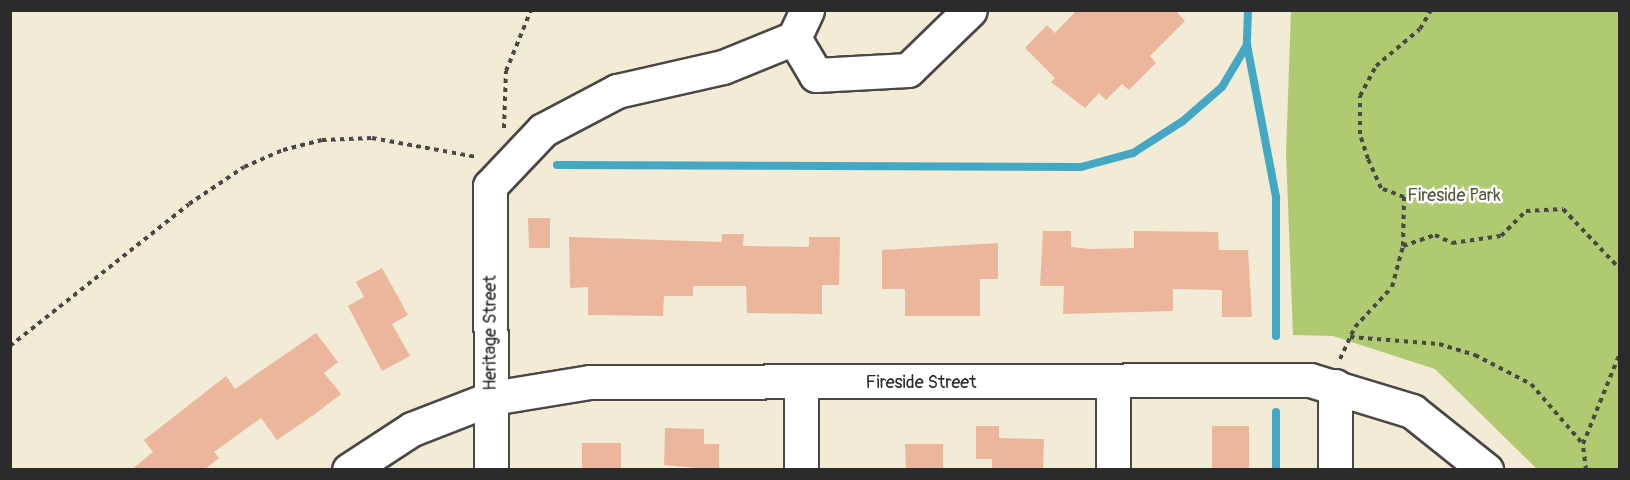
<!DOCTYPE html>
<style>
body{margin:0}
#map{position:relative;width:1630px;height:480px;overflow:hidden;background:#f2ebd6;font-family:Pangolin,sans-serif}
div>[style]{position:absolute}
.green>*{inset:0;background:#afca70}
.stream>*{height:8px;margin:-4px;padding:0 4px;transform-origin:4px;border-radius:4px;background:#44a7c4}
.building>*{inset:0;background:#ecb69c}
.path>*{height:4px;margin-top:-2px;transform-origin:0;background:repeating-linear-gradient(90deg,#494845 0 4.5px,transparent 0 9px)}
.roads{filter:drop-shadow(2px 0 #494845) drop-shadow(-2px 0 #494845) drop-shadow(0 2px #494845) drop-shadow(0 -2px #494845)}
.minor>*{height:33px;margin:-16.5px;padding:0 16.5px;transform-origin:16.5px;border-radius:16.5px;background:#fff}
span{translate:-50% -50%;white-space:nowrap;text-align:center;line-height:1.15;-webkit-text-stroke:5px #fff;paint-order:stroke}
.park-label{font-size:18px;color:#535b40}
.street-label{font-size:18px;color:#2b2b2b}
.frame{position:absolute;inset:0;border:12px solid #2b2b2b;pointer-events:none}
</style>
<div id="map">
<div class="green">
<div style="clip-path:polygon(1291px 11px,1619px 11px,1619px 469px,1537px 469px,1435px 369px,1333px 336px,1293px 335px,1286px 153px)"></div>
</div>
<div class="stream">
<div style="left:1248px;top:10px;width:35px;rotate:92deg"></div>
<div style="left:1247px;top:45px;width:155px;rotate:79.2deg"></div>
<div style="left:1276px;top:197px;width:139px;rotate:90deg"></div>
<div style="left:557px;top:165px;width:524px;rotate:0.22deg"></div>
<div style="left:1081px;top:167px;width:54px;rotate:-15.1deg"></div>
<div style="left:1133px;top:153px;width:59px;rotate:-32.6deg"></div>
<div style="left:1183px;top:121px;width:52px;rotate:-41.1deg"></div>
<div style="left:1222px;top:87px;width:49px;rotate:-59.2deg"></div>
<div style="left:1276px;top:412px;width:58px;rotate:90deg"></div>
</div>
<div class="building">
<div style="clip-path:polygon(1077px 10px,1175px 10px,1185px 21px,1150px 56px,1156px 63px,1129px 90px,1122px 84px,1106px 100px,1099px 93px,1085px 108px,1051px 82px,1055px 78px,1025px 48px,1047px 25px,1055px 33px)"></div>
<div style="clip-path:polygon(528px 218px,550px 218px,550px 248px,529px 248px)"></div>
<div style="clip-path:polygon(1043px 231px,1071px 231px,1071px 247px,1091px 249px,1134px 248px,1134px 231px,1218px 232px,1219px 250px,1248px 250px,1252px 317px,1222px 317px,1222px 290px,1173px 289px,1173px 311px,1063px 314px,1064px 286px,1040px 286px)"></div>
<div style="clip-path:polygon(722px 234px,744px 234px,743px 246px,809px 247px,809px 237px,840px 237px,839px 285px,822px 285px,822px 314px,747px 313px,746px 286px,693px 286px,693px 296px,664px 296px,663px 316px,588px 315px,588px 287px,570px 288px,569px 237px,722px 242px)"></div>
<div style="clip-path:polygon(998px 243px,998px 279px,980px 279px,980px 316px,905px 316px,905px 289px,882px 289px,882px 250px)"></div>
<div style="clip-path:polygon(382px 268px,408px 315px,392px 324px,410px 356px,382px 371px,348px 306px,364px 297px,356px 282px)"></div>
<div style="clip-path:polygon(316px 333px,338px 362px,324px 373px,341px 394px,315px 414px,277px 440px,261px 418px,214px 452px,219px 458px,204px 470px,131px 470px,153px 452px,144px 440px,226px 376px,235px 389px)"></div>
<div style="clip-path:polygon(976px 426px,999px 426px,999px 438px,1044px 439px,1043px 470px,992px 470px,992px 459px,976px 459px)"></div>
<div style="clip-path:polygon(1212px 426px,1249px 426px,1249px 470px,1212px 470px)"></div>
<div style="clip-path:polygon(665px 428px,704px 429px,704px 444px,719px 444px,719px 470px,664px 465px)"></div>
<div style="clip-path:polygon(582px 443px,621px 443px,621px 470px,582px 470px)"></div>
<div style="clip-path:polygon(905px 444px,943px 444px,943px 470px,906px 470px)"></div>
</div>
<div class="path">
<div style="left:504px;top:128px;width:57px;rotate:-88deg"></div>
<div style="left:506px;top:71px;width:66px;rotate:-67.7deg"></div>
<div style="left:1403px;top:246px;width:49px;rotate:-88.8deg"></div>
<div style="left:1404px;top:197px;width:25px;rotate:-159deg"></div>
<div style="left:1381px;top:188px;width:32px;rotate:-114deg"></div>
<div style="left:1368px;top:159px;width:26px;rotate:-108deg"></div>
<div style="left:1360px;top:134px;width:38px;rotate:-90deg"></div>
<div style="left:1360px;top:96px;width:34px;rotate:-62deg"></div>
<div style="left:1376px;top:66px;width:57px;rotate:-40.1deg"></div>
<div style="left:1420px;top:29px;width:22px;rotate:-60deg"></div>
<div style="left:1350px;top:337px;width:89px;rotate:4.5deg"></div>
<div style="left:1439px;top:344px;width:38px;rotate:17deg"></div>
<div style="left:1475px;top:355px;width:63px;rotate:27.4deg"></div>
<div style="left:1531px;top:384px;width:79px;rotate:49.1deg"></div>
<div style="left:10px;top:346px;width:228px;rotate:-38.4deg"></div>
<div style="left:189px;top:204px;width:66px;rotate:-33.9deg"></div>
<div style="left:244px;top:167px;width:43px;rotate:-23.6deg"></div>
<div style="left:283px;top:150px;width:40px;rotate:-14.4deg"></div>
<div style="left:322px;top:140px;width:50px;rotate:-2.3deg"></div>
<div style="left:372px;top:138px;width:107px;rotate:10.3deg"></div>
<div style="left:1340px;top:359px;width:35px;rotate:-65deg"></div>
<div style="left:1355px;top:327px;width:54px;rotate:-47.2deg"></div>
<div style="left:1392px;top:287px;width:42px;rotate:-75deg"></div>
<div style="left:1403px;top:246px;width:34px;rotate:-19deg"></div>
<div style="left:1435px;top:235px;width:19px;rotate:25deg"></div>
<div style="left:1452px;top:243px;width:49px;rotate:-8.1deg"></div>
<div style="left:1501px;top:236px;width:35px;rotate:-45deg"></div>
<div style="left:1526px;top:211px;width:37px;rotate:-3deg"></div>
<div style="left:1563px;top:209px;width:83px;rotate:46.5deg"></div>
<div style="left:1586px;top:470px;width:26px;rotate:-97deg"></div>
<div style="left:1583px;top:444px;width:98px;rotate:-67.9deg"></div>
</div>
<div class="roads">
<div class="minor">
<div style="left:794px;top:38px;width:43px;rotate:59.3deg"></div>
<div style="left:816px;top:75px;width:92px;rotate:-3.1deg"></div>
<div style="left:908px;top:70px;width:86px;rotate:-44.1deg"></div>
<div style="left:349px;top:470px;width:75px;rotate:-33.1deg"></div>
<div style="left:412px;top:429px;width:86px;rotate:-21.2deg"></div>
<div style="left:492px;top:398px;width:99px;rotate:-9.3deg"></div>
<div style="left:590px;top:382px;width:720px;rotate:-0.16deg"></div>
<div style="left:1310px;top:380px;width:107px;rotate:16.9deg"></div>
<div style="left:1412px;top:411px;width:95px;rotate:38.6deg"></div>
<div style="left:491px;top:470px;width:284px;rotate:-90.2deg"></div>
<div style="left:490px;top:186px;width:77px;rotate:-46.6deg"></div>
<div style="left:543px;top:130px;width:84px;rotate:-27.8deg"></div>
<div style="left:617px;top:91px;width:109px;rotate:-12.8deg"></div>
<div style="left:723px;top:67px;width:77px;rotate:-22.2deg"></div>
<div style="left:794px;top:38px;width:31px;rotate:-65deg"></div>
<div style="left:801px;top:470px;width:87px;rotate:-90deg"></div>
<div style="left:1113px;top:470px;width:87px;rotate:-90deg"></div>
<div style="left:1335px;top:470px;width:84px;rotate:-90deg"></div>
</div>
</div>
<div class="park-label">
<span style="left:1454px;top:196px">Fireside Park</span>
</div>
<div class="street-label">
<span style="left:491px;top:333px;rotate:-90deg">Heritage Street</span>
<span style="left:921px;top:383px">Fireside Street</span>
</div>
<div class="frame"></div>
</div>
